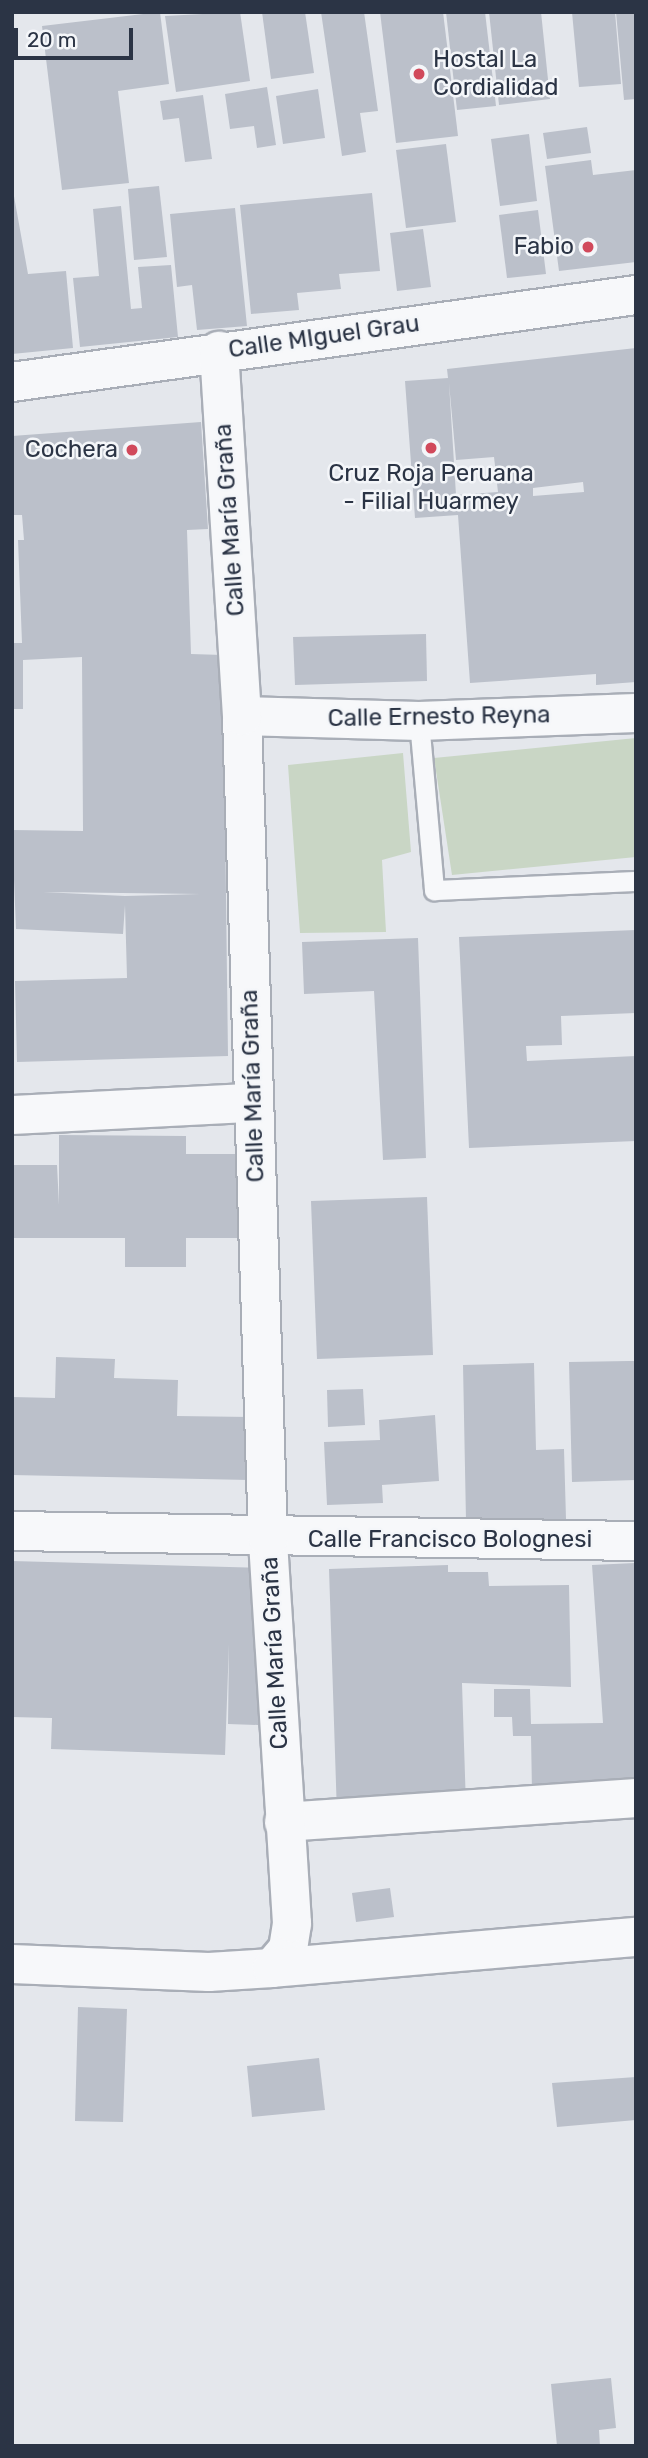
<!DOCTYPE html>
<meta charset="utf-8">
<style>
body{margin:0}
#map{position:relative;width:648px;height:2458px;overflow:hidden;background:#e4e7ec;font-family:Rubik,sans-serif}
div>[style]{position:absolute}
.green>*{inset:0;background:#c9d6c5}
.building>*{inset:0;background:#bbc0ca}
.roads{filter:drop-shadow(2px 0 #a9aeb7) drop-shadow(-2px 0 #a9aeb7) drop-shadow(0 2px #a9aeb7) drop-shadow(0 -2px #a9aeb7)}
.lane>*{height:19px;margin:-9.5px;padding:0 9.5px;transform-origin:9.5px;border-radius:9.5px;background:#f7f8fa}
.street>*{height:38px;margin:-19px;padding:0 19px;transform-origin:19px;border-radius:19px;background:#f7f8fa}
.dots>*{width:19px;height:19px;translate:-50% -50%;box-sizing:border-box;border:4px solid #f4f6f9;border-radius:50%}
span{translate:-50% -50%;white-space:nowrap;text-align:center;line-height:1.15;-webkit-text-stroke:5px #f4f6f9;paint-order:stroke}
.poi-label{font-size:24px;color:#2b3445}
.left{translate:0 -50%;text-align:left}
.right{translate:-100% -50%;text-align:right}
.street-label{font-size:24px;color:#2b3445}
.frame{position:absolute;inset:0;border:14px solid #2b3445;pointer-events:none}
.scale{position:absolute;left:14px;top:28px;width:119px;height:32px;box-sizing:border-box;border:4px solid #2b3445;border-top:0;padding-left:9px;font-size:21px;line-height:24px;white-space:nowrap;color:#2b3445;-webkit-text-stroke:5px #f4f6f9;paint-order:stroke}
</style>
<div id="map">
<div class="green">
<div style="clip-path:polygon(636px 738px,636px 857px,452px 875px,434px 758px)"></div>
<div style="clip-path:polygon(403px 753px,411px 852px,382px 860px,386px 932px,300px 933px,288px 765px)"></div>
</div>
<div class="building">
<div style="clip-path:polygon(160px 12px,169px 84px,118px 91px,129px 183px,62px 190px,42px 26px)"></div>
<div style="clip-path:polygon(240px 12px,250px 81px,176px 92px,165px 16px)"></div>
<div style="clip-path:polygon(262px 12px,305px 12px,314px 73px,271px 79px)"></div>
<div style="clip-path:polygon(321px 12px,364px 12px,378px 111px,360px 113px,366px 152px,342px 156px)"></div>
<div style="clip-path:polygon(380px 12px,443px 12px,458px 136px,396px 143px)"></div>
<div style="clip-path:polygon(446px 12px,485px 12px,496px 106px,457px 110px)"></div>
<div style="clip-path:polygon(489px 12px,541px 12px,550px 99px,499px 105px)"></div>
<div style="clip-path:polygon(572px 12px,615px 12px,621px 84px,579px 87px)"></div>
<div style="clip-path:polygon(616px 12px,636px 12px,636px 99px,624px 100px)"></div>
<div style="clip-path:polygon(267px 87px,276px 145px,257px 148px,254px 126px,230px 129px,225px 94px)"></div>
<div style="clip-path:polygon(318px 89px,325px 138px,283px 144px,276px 96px)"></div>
<div style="clip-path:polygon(203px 95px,212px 159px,185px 162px,179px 118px,163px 120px,160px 101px)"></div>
<div style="clip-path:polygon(587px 127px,591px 153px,547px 159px,543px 133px)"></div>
<div style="clip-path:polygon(529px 134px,537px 201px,500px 206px,491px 139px)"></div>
<div style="clip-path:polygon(446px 144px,456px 222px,406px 228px,396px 150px)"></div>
<div style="clip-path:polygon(591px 160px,593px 175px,636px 170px,636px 262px,559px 271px,545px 166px)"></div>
<div style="clip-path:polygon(12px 185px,28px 274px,66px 271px,73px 348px,12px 354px)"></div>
<div style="clip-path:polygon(159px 186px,167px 257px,134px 260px,128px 189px)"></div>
<div style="clip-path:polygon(372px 193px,380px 271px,339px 274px,341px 289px,297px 293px,299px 310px,251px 314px,240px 205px)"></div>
<div style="clip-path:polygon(121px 206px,131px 309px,142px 308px,138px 267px,171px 265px,178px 337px,80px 347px,73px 278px,99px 276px,93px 209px)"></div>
<div style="clip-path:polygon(235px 208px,247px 326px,197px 330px,192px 285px,177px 287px,170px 214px)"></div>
<div style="clip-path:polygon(538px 210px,546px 274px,507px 278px,499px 215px)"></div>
<div style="clip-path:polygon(423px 229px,431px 287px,397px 291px,390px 233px)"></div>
<div style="clip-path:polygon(evenodd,636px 348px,636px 682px,596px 685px,596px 674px,470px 683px,458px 515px,415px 518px,405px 381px,448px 378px,447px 369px,636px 348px,449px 383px,456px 460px,494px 457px,498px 492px,456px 495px,449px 383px,636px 348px,583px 482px,584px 492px,533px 496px,533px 488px,583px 482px)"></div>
<div style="clip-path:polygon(evenodd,201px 422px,208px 529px,187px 530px,191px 654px,223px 655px,228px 1056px,17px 1062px,15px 981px,127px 978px,125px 905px,123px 934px,16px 929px,12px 830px,83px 831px,82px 657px,23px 660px,23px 709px,12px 709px,12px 643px,22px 643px,18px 540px,24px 540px,22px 515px,12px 515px,12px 436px,201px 422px,43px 892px,200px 894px,125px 896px,43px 892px)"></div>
<div style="clip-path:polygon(426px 634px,427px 681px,295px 685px,293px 637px)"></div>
<div style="clip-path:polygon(636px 930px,636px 1013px,561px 1016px,562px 1045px,526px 1046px,527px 1061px,636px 1056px,636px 1141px,469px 1148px,459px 937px)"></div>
<div style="clip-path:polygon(418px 938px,426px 1158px,383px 1160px,374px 991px,304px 994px,302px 942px)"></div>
<div style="clip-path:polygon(59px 1135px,186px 1136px,186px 1154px,241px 1154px,240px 1238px,186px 1238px,186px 1267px,125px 1267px,125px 1238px,12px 1238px,12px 1165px,57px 1165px,59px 1205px)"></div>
<div style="clip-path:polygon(427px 1197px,433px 1355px,317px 1359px,311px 1201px)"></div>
<div style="clip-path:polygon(56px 1357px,115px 1359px,114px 1378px,178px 1380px,177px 1416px,250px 1417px,249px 1480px,12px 1475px,12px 1397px,55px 1398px)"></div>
<div style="clip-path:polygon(629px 1361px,636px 1361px,636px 1480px,572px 1482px,569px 1362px)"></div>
<div style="clip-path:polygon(534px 1363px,536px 1450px,564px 1449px,566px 1519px,466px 1521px,463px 1365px)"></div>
<div style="clip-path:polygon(363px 1389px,365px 1425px,328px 1427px,327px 1390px)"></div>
<div style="clip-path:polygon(435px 1415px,439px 1481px,382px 1485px,383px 1503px,327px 1505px,324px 1442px,380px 1440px,379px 1420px)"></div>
<div style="clip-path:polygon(12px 1561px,262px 1568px,258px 1725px,228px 1724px,229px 1644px,225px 1755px,51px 1749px,52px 1718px,12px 1717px)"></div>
<div style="clip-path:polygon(635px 1563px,636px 1790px,532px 1792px,531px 1736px,513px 1736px,512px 1717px,494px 1717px,494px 1689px,530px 1689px,531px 1724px,603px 1723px,592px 1565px)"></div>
<div style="clip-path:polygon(448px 1565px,448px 1572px,488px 1572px,489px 1586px,569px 1585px,571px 1687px,462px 1683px,466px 1806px,337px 1815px,329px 1569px)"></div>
<div style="clip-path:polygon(390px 1888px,394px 1917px,356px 1922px,352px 1893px)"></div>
<div style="clip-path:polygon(78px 2007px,127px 2009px,123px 2122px,75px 2121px)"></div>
<div style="clip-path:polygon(319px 2058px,325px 2110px,252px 2117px,247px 2066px)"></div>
<div style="clip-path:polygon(636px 2077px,636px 2120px,557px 2127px,552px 2083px)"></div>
<div style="clip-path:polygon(611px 2378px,616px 2428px,599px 2430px,600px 2446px,557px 2446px,551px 2384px)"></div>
</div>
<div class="roads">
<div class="lane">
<div style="left:419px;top:721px;width:170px;rotate:84.9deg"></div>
<div style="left:434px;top:890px;width:202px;rotate:-2.6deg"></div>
</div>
<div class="street">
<div style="left:12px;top:382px;width:630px;rotate:-7.94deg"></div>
<div style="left:242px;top:716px;width:177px;rotate:1.6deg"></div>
<div style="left:419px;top:721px;width:217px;rotate:-2.1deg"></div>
<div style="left:12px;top:1115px;width:241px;rotate:-2.9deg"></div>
<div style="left:12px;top:1531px;width:624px;rotate:0.92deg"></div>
<div style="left:284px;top:1822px;width:353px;rotate:-3.9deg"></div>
<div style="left:12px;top:1964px;width:197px;rotate:2.3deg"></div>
<div style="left:209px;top:1972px;width:63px;rotate:-3.6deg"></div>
<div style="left:272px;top:1968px;width:25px;rotate:-50deg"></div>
<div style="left:288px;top:1949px;width:26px;rotate:-81deg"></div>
<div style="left:292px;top:1923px;width:385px;rotate:-93.6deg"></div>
<div style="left:268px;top:1539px;width:823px;rotate:-91.81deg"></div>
<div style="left:242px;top:716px;width:366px;rotate:-93.6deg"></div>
<div style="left:272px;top:1968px;width:365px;rotate:-4.9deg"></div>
</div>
</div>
<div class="dots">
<div style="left:419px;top:74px;background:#d1495b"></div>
<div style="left:588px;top:247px;background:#d1495b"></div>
<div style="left:431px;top:448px;background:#d1495b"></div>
<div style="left:132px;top:450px;background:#d1495b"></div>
</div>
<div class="poi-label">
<span class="left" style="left:433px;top:74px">Hostal La<br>Cordialidad</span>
<span class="right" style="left:574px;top:247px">Fabio</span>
<span class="right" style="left:118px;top:450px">Cochera</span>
<span style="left:431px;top:488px">Cruz Roja Peruana<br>- Filial Huarmey</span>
</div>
<div class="street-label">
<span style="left:324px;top:337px;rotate:-8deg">Calle MIguel Grau</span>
<span style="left:230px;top:520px;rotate:-94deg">Calle María Graña</span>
<span style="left:439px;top:717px;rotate:-1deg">Calle Ernesto Reyna</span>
<span style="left:253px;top:1086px;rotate:-92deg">Calle María Graña</span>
<span style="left:450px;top:1540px">Calle Francisco Bolognesi</span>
<span style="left:275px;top:1653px;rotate:-93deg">Calle María Graña</span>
</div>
<div class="frame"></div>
<div class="scale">20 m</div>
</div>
